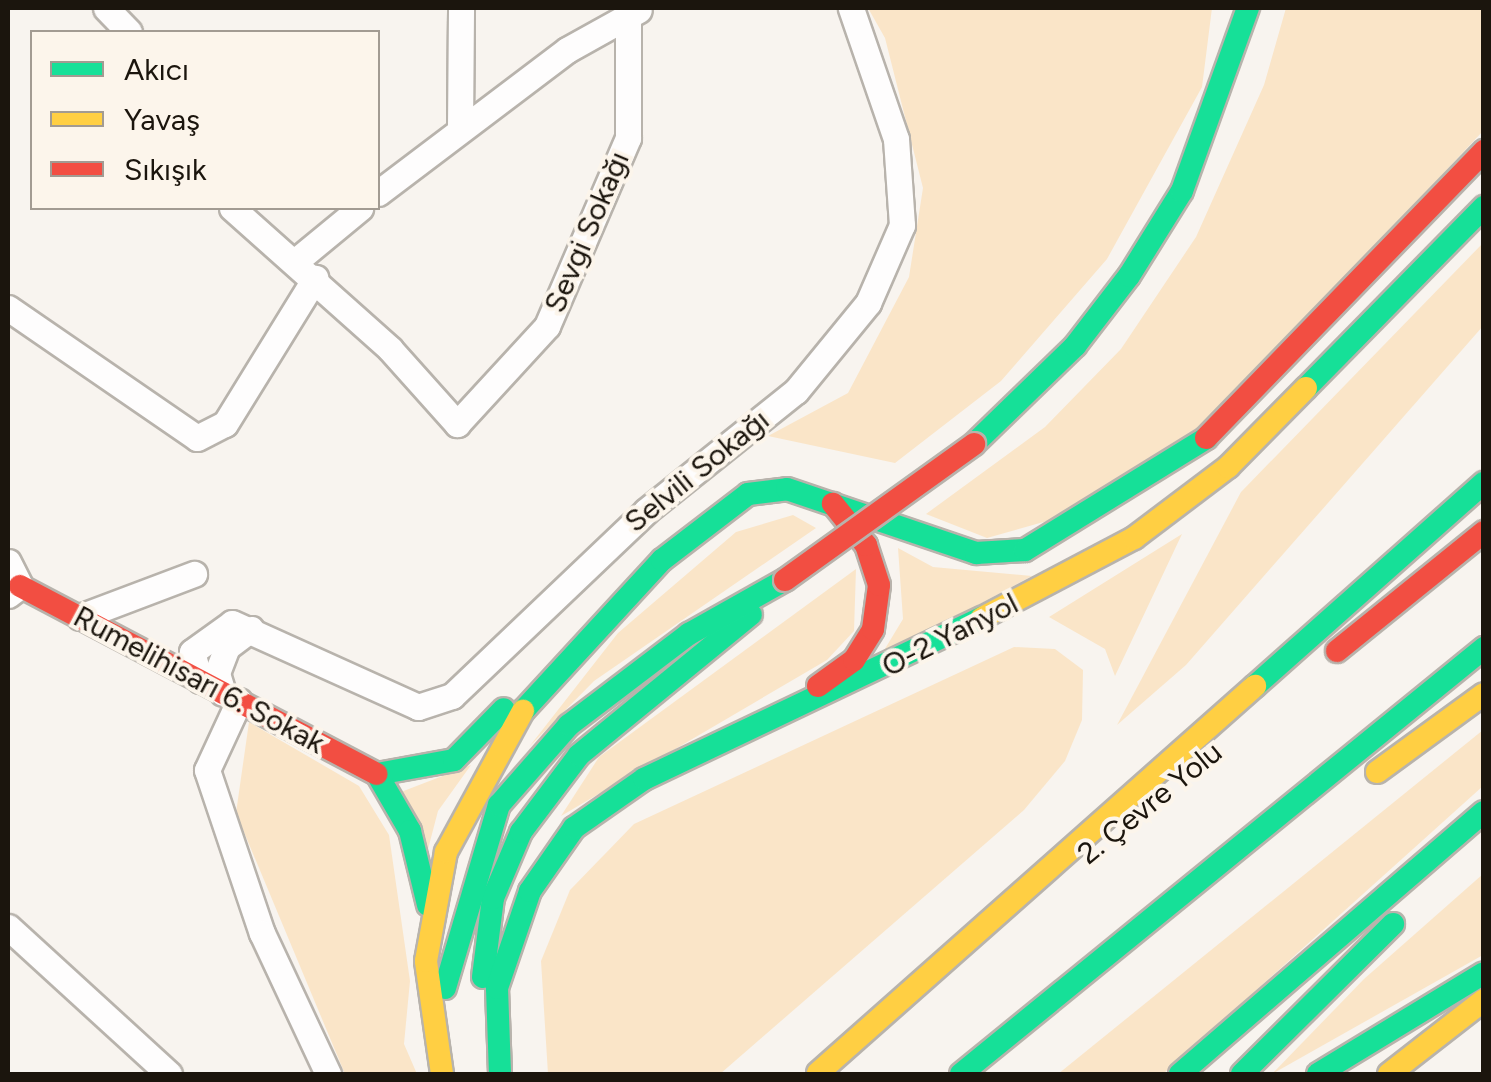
<!DOCTYPE html>
<meta charset="utf-8">
<style>
body{margin:0}
#map{position:relative;width:1491px;height:1082px;overflow:hidden;background:#f8f4ef;font-family:Figtree,sans-serif}
div>[style]{position:absolute}
.green>*{inset:0;background:#fae5c8}
.roads{filter:drop-shadow(2px 0 #b8b3ac) drop-shadow(-2px 0 #b8b3ac) drop-shadow(0 2px #b8b3ac) drop-shadow(0 -2px #b8b3ac)}
.street>*{height:25px;margin:-12.5px;padding:0 12.5px;transform-origin:12.5px;border-radius:12.5px;background:#fefdfd}
.fast>*{height:22px;margin:-11px;padding:0 11px;transform-origin:11px;border-radius:11px;background:#16e098}
.slow>*{height:22px;margin:-11px;padding:0 11px;transform-origin:11px;border-radius:11px;background:#ffcf43}
.jam>*{height:22px;margin:-11px;padding:0 11px;transform-origin:11px;border-radius:11px;background:#f24e42}
.bridges{filter:drop-shadow(2px 0 #b8b3ac) drop-shadow(-2px 0 #b8b3ac) drop-shadow(0 2px #b8b3ac) drop-shadow(0 -2px #b8b3ac)}
.jam-bridge>*{height:22px;margin:-11px;padding:0 11px;transform-origin:11px;border-radius:11px;background:#f24e42}
span{translate:-50% -50%;white-space:nowrap;text-align:center;line-height:1.15;-webkit-text-stroke:8px #fcf5eb;paint-order:stroke}
.street-label{font-size:30px;color:#1b150d}
.frame{position:absolute;inset:0;border:10px solid #1b150d;pointer-events:none}
.legend{position:absolute;left:30px;top:30px;width:350px;height:180px;box-sizing:border-box;background:#fcf5eb;border:2px solid #a29b92;margin:0;padding:12px 18px;list-style:none;font-size:30px;color:#1b150d}
.legend li{display:flex;align-items:center;gap:20px;height:50px}
.legend b{width:50px;border:2px solid #a29b92}
</style>
<div id="map">
<div class="green">
<div style="clip-path:polygon(868px 8px,1212px 8px,1202px 87px,1107px 259px,1001px 381px,895px 463px,768px 436px,848px 393px,909px 277px,923px 188px,885px 38px)"></div>
<div style="clip-path:polygon(1286px 8px,1483px 8px,1483px 131px,1208px 424px,1079px 512px,987px 538px,926px 514px,1045px 427px,1121px 349px,1196px 237px,1264px 85px)"></div>
<div style="clip-path:polygon(1483px 243px,1483px 326px,1186px 665px,1117px 725px,1241px 492px)"></div>
<div style="clip-path:polygon(793px 515px,816px 528px,594px 681px,529px 747px,618px 633px,736px 532px)"></div>
<div style="clip-path:polygon(1182px 534px,1115px 676px,1105px 649px,1049px 617px)"></div>
<div style="clip-path:polygon(898px 548px,933px 567px,1032px 576px,880px 657px,903px 619px)"></div>
<div style="clip-path:polygon(856px 569px,854px 631px,827px 660px,561px 816px,599px 757px)"></div>
<div style="clip-path:polygon(1014px 647px,1055px 649px,1083px 670px,1082px 720px,1065px 761px,1024px 810px,720px 1074px,548px 1074px,541px 961px,570px 890px,634px 824px)"></div>
<div style="clip-path:polygon(249px 722px,359px 786px,389px 835px,410px 981px,404px 1044px,417px 1074px,345px 1074px,236px 813px)"></div>
<div style="clip-path:polygon(1483px 730px,1483px 786px,1163px 1074px,1058px 1074px)"></div>
<div style="clip-path:polygon(471px 765px,438px 811px,427px 853px,401px 792px)"></div>
<div style="clip-path:polygon(1483px 874px,1483px 955px,1272px 1074px,1364px 979px)"></div>
</div>
<div class="roads">
<div class="street">
<div style="left:106px;top:8px;width:33px;rotate:46deg"></div>
<div style="left:460px;top:126px;width:118px;rotate:-89.5deg"></div>
<div style="left:378px;top:193px;width:237px;rotate:-37.1deg"></div>
<div style="left:567px;top:50px;width:82px;rotate:-29.1deg"></div>
<div style="left:232px;top:208px;width:212px;rotate:41.7deg"></div>
<div style="left:390px;top:349px;width:101px;rotate:48.2deg"></div>
<div style="left:457px;top:424px;width:133px;rotate:-47.4deg"></div>
<div style="left:547px;top:326px;width:205px;rotate:-66.7deg"></div>
<div style="left:628px;top:138px;width:122px;rotate:-90deg"></div>
<div style="left:297px;top:260px;width:82px;rotate:-39.5deg"></div>
<div style="left:8px;top:308px;width:229px;rotate:34.5deg"></div>
<div style="left:197px;top:438px;width:31px;rotate:-27deg"></div>
<div style="left:225px;top:424px;width:172px;rotate:-58.3deg"></div>
<div style="left:8px;top:562px;width:27px;rotate:63deg"></div>
<div style="left:20px;top:586px;width:15px;rotate:143deg"></div>
<div style="left:80px;top:617px;width:122px;rotate:-20.7deg"></div>
<div style="left:200px;top:680px;width:29px;rotate:-106deg"></div>
<div style="left:192px;top:652px;width:49px;rotate:-35.9deg"></div>
<div style="left:232px;top:623px;width:204px;rotate:24.3deg"></div>
<div style="left:418px;top:707px;width:36px;rotate:-18deg"></div>
<div style="left:452px;top:696px;width:268px;rotate:-43.6deg"></div>
<div style="left:646px;top:511px;width:192px;rotate:-38.7deg"></div>
<div style="left:796px;top:391px;width:114px;rotate:-50.7deg"></div>
<div style="left:868px;top:303px;width:85px;rotate:-66.4deg"></div>
<div style="left:902px;top:225px;width:86px;rotate:-94deg"></div>
<div style="left:896px;top:139px;width:139px;rotate:-109deg"></div>
<div style="left:223px;top:693px;width:21px;rotate:-107deg"></div>
<div style="left:217px;top:673px;width:28px;rotate:-69deg"></div>
<div style="left:227px;top:647px;width:30px;rotate:-37deg"></div>
<div style="left:239px;top:701px;width:76px;rotate:114.9deg"></div>
<div style="left:207px;top:770px;width:172px;rotate:71.4deg"></div>
<div style="left:262px;top:933px;width:156px;rotate:64.9deg"></div>
<div style="left:8px;top:927px;width:218px;rotate:42.4deg"></div>
</div>
<div class="fast">
<div style="left:1306px;top:388px;width:254px;rotate:-45.5deg"></div>
<div style="left:974px;top:444px;width:141px;rotate:-44.1deg"></div>
<div style="left:1075px;top:346px;width:88px;rotate:-52.4deg"></div>
<div style="left:1129px;top:276px;width:100px;rotate:-58.1deg"></div>
<div style="left:1182px;top:191px;width:195px;rotate:-70.2deg"></div>
<div style="left:1255px;top:686px;width:306px;rotate:-41.6deg"></div>
<div style="left:523px;top:711px;width:205px;rotate:-47.4deg"></div>
<div style="left:662px;top:560px;width:108px;rotate:-37.5deg"></div>
<div style="left:748px;top:494px;width:39px;rotate:-7deg"></div>
<div style="left:787px;top:489px;width:200px;rotate:18.7deg"></div>
<div style="left:976px;top:553px;width:49px;rotate:-3.5deg"></div>
<div style="left:1025px;top:550px;width:213px;rotate:-31.7deg"></div>
<div style="left:377px;top:774px;width:78px;rotate:-10.3deg"></div>
<div style="left:454px;top:760px;width:71px;rotate:-45.6deg"></div>
<div style="left:377px;top:774px;width:66px;rotate:59.9deg"></div>
<div style="left:410px;top:831px;width:76px;rotate:76.3deg"></div>
<div style="left:483px;top:977px;width:80px;rotate:-82.8deg"></div>
<div style="left:493px;top:898px;width:72px;rotate:-67deg"></div>
<div style="left:521px;top:832px;width:96px;rotate:-53deg"></div>
<div style="left:579px;top:755px;width:222px;rotate:-39.3deg"></div>
<div style="left:445px;top:988px;width:191px;rotate:-73.6deg"></div>
<div style="left:499px;top:805px;width:106px;rotate:-48.8deg"></div>
<div style="left:569px;top:725px;width:151px;rotate:-37.2deg"></div>
<div style="left:689px;top:634px;width:110px;rotate:-29.4deg"></div>
<div style="left:500px;top:1074px;width:86px;rotate:-92deg"></div>
<div style="left:497px;top:988px;width:102px;rotate:-71.2deg"></div>
<div style="left:530px;top:891px;width:77px;rotate:-55.1deg"></div>
<div style="left:574px;top:828px;width:85px;rotate:-35deg"></div>
<div style="left:644px;top:779px;width:374px;rotate:-25.5deg"></div>
<div style="left:961px;top:1074px;width:675px;rotate:-39.16deg"></div>
<div style="left:1180px;top:1074px;width:401px;rotate:-40.8deg"></div>
<div style="left:1242px;top:1074px;width:213px;rotate:-44.8deg"></div>
<div style="left:1318px;top:1074px;width:194px;rotate:-31.3deg"></div>
</div>
<div class="slow">
<div style="left:982px;top:618px;width:172px;rotate:-27.8deg"></div>
<div style="left:1134px;top:538px;width:118px;rotate:-37.1deg"></div>
<div style="left:1228px;top:467px;width:111px;rotate:-45.4deg"></div>
<div style="left:1377px;top:772px;width:132px;rotate:-36.1deg"></div>
<div style="left:818px;top:1073px;width:584px;rotate:-41.53deg"></div>
<div style="left:442px;top:1074px;width:114px;rotate:-98.1deg"></div>
<div style="left:426px;top:961px;width:111px;rotate:-79.6deg"></div>
<div style="left:446px;top:852px;width:161px;rotate:-61.4deg"></div>
<div style="left:1389px;top:1074px;width:120px;rotate:-37.9deg"></div>
</div>
<div class="jam">
<div style="left:1206px;top:438px;width:400px;rotate:-45.9deg"></div>
<div style="left:20px;top:586px;width:403px;rotate:27.8deg"></div>
<div style="left:1337px;top:651px;width:189px;rotate:-39deg"></div>
<div style="left:818px;top:686px;width:44px;rotate:-35.8deg"></div>
<div style="left:854px;top:660px;width:36px;rotate:-58deg"></div>
<div style="left:873px;top:629px;width:44px;rotate:-82.2deg"></div>
<div style="left:879px;top:585px;width:42px;rotate:-108deg"></div>
<div style="left:866px;top:545px;width:53px;rotate:-128.8deg"></div>
</div>
</div>
<div class="bridges">
<div class="jam-bridge">
<div style="left:785px;top:580px;width:233px;rotate:-35.7deg"></div>
</div>
</div>
<div class="street-label">
<span style="left:587px;top:232px;rotate:-67deg">Sevgi Sokağı</span>
<span style="left:697px;top:471px;rotate:-39deg">Selvili Sokağı</span>
<span style="left:950px;top:635px;rotate:-27deg">O-2 Yanyol</span>
<span style="left:199px;top:680px;rotate:28deg">Rumelihisarı 6. Sokak</span>
<span style="left:1150px;top:803px;rotate:-39deg">2. Çevre Yolu</span>
</div>
<div class="frame"></div>
<ul class="legend">
<li><b style="height:12px;background:#16e098"></b>Akıcı</li>
<li><b style="height:12px;background:#ffcf43"></b>Yavaş</li>
<li><b style="height:12px;background:#f24e42"></b>Sıkışık</li>
</ul>
</div>
